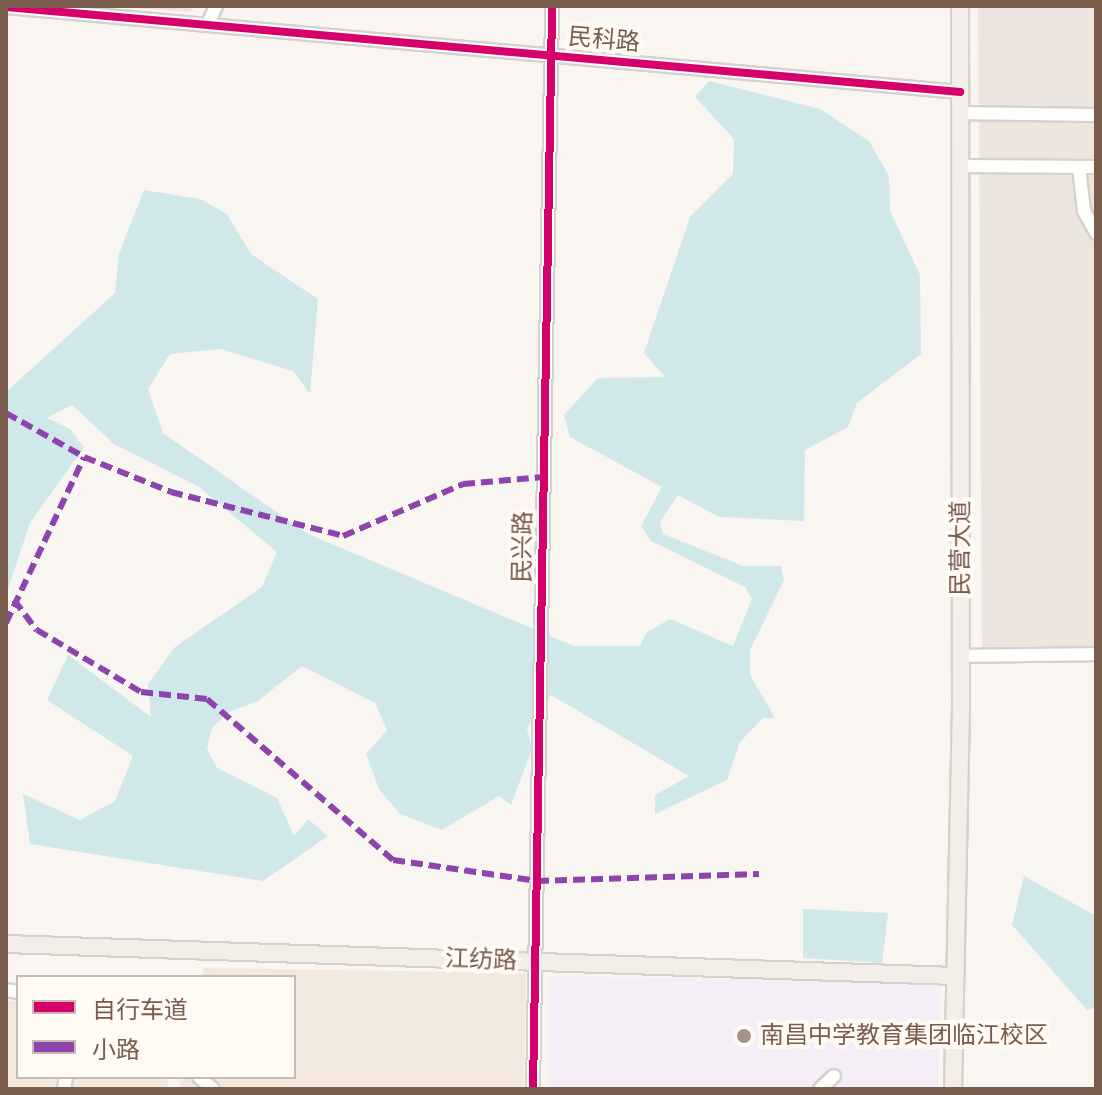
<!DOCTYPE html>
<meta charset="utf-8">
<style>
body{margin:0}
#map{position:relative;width:1102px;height:1095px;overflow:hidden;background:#f9f5f0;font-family:"Work Sans","Noto Sans SC",sans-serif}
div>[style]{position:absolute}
.residential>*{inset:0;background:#f2e8de}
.industrial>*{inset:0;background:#ede5e0}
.education>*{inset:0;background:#f6eef6}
.water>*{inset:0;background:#d0e8ea}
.roads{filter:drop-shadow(2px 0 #d7d1cb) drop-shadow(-2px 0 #d7d1cb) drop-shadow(0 2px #d7d1cb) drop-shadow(0 -2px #d7d1cb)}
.minor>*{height:12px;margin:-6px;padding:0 6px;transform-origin:6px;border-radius:6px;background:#fefefd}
.major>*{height:16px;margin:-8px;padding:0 8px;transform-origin:8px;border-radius:8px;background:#f3eee8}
.quiet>*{height:6px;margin-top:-3px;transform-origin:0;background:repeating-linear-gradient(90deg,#8e44ad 0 12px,transparent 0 18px)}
.cycleway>*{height:8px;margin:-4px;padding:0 4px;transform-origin:4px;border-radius:4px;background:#d6006c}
.dots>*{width:22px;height:22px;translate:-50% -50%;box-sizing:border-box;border:4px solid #fffaf3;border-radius:50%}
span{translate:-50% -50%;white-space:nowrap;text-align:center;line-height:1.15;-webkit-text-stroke:8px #fffaf3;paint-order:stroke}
.street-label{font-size:24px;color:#7a5c4d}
.poi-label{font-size:24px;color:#7a5c4d}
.left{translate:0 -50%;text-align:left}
.frame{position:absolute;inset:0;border:8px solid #7a5c4d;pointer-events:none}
.legend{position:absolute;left:16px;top:975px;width:280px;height:104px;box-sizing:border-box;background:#fffaf3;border:2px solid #cabbb1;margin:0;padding:10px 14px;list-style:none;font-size:24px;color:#7a5c4d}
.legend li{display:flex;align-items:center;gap:16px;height:40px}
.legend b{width:40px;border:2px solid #cabbb1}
</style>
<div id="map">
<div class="residential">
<div style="clip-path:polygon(204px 968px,526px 973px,524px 1089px,179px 1089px,182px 1077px,294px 1077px,294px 977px,202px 977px)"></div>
<div style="clip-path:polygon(6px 1000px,18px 1002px,18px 1077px,169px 1077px,167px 1089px,6px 1089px)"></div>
</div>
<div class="industrial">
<div style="clip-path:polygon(112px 6px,194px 6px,190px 12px)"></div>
<div style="clip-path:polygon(978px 6px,1096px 6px,1096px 655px,982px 656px)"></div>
</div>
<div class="education">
<div style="clip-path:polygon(549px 976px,941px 983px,939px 1089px,547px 1089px)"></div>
</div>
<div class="water">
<div style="clip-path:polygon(709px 81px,820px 109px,869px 141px,889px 176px,890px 211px,920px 275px,921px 354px,857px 403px,848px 427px,805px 450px,804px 521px,719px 517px,678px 495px,660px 522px,663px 534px,743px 566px,781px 566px,784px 580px,750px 650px,750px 675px,775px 718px,763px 718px,740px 742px,727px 780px,655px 814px,655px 795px,689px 776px,551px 695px,527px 728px,532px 749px,511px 805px,499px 796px,442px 830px,400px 814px,379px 789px,366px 754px,387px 730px,375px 703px,302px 666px,258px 701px,229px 712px,212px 728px,207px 749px,217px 768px,277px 798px,294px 836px,308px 819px,328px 836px,263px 881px,30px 844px,23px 794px,80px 820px,115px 801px,133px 756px,47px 700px,68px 655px,151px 717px,148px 684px,175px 647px,262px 587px,277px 552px,199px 487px,114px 444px,72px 405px,47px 418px,70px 429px,84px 447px,30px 523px,6px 595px,6px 392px,115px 293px,119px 254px,144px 190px,200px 199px,227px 214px,251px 254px,318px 299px,310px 394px,293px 371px,220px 349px,170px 354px,148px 389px,163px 433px,308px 534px,574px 646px,640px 646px,646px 633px,670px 619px,733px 646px,752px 599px,745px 587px,651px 541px,641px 526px,662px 487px,570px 437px,564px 415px,598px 378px,665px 377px,644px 353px,690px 217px,733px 174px,734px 139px,695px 97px)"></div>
<div style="clip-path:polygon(1024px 876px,1096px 916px,1096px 1007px,1087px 1010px,1012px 925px)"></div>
<div style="clip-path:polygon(803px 909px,888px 913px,882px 963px,803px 958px)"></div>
</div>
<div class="roads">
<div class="minor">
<div style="left:6px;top:7px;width:958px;rotate:5.09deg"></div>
<div style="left:208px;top:24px;width:20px;rotate:-66deg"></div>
<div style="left:959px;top:113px;width:137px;rotate:0.8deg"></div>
<div style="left:960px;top:166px;width:136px;rotate:0.4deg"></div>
<div style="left:1079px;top:167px;width:44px;rotate:83.5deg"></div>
<div style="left:1084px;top:211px;width:25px;rotate:61deg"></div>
<div style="left:961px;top:656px;width:135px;rotate:-0.8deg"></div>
<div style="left:6px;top:990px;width:12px;rotate:9deg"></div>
<div style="left:199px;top:1077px;width:18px;rotate:41deg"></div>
<div style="left:64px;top:1089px;width:12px;rotate:-81deg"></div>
<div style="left:533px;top:1089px;width:1083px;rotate:-88.99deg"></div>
<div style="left:820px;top:1089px;width:19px;rotate:-43deg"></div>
</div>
<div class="major">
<div style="left:6px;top:944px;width:950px;rotate:1.93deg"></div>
<div style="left:953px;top:1089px;width:380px;rotate:-88.8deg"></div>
<div style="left:961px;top:709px;width:703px;rotate:-90.08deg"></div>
</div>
</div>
<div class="quiet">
<div style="left:6px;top:413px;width:90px;rotate:29.4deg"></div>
<div style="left:84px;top:457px;width:94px;rotate:21.9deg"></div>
<div style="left:171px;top:492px;width:178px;rotate:14.3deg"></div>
<div style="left:343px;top:536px;width:131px;rotate:-23.4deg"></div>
<div style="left:463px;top:484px;width:81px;rotate:-4.9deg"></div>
<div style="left:14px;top:600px;width:38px;rotate:53deg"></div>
<div style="left:37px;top:630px;width:121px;rotate:30.8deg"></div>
<div style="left:141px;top:692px;width:66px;rotate:6.1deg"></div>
<div style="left:207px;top:699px;width:246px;rotate:40.9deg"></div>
<div style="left:393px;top:860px;width:146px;rotate:8.3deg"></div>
<div style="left:537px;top:881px;width:222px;rotate:-1.8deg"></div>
<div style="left:6px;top:623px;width:183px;rotate:-64.8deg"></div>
</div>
<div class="cycleway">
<div style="left:6px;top:7px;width:958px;rotate:5.09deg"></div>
<div style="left:533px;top:1089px;width:1083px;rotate:-88.99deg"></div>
</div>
<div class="dots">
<div style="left:744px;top:1036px;background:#a69286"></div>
</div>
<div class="street-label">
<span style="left:604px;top:40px;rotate:5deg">民科路</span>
<span style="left:523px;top:547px;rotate:-89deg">民兴路</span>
<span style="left:961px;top:548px;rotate:-90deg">民营大道</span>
<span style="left:481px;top:960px;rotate:2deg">江纺路</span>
</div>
<div class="poi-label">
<span class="left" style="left:760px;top:1036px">南昌中学教育集团临江校区</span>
</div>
<div class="frame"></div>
<ul class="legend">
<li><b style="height:10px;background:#d6006c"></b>自行车道</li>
<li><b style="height:10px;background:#8e44ad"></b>小路</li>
</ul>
</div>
